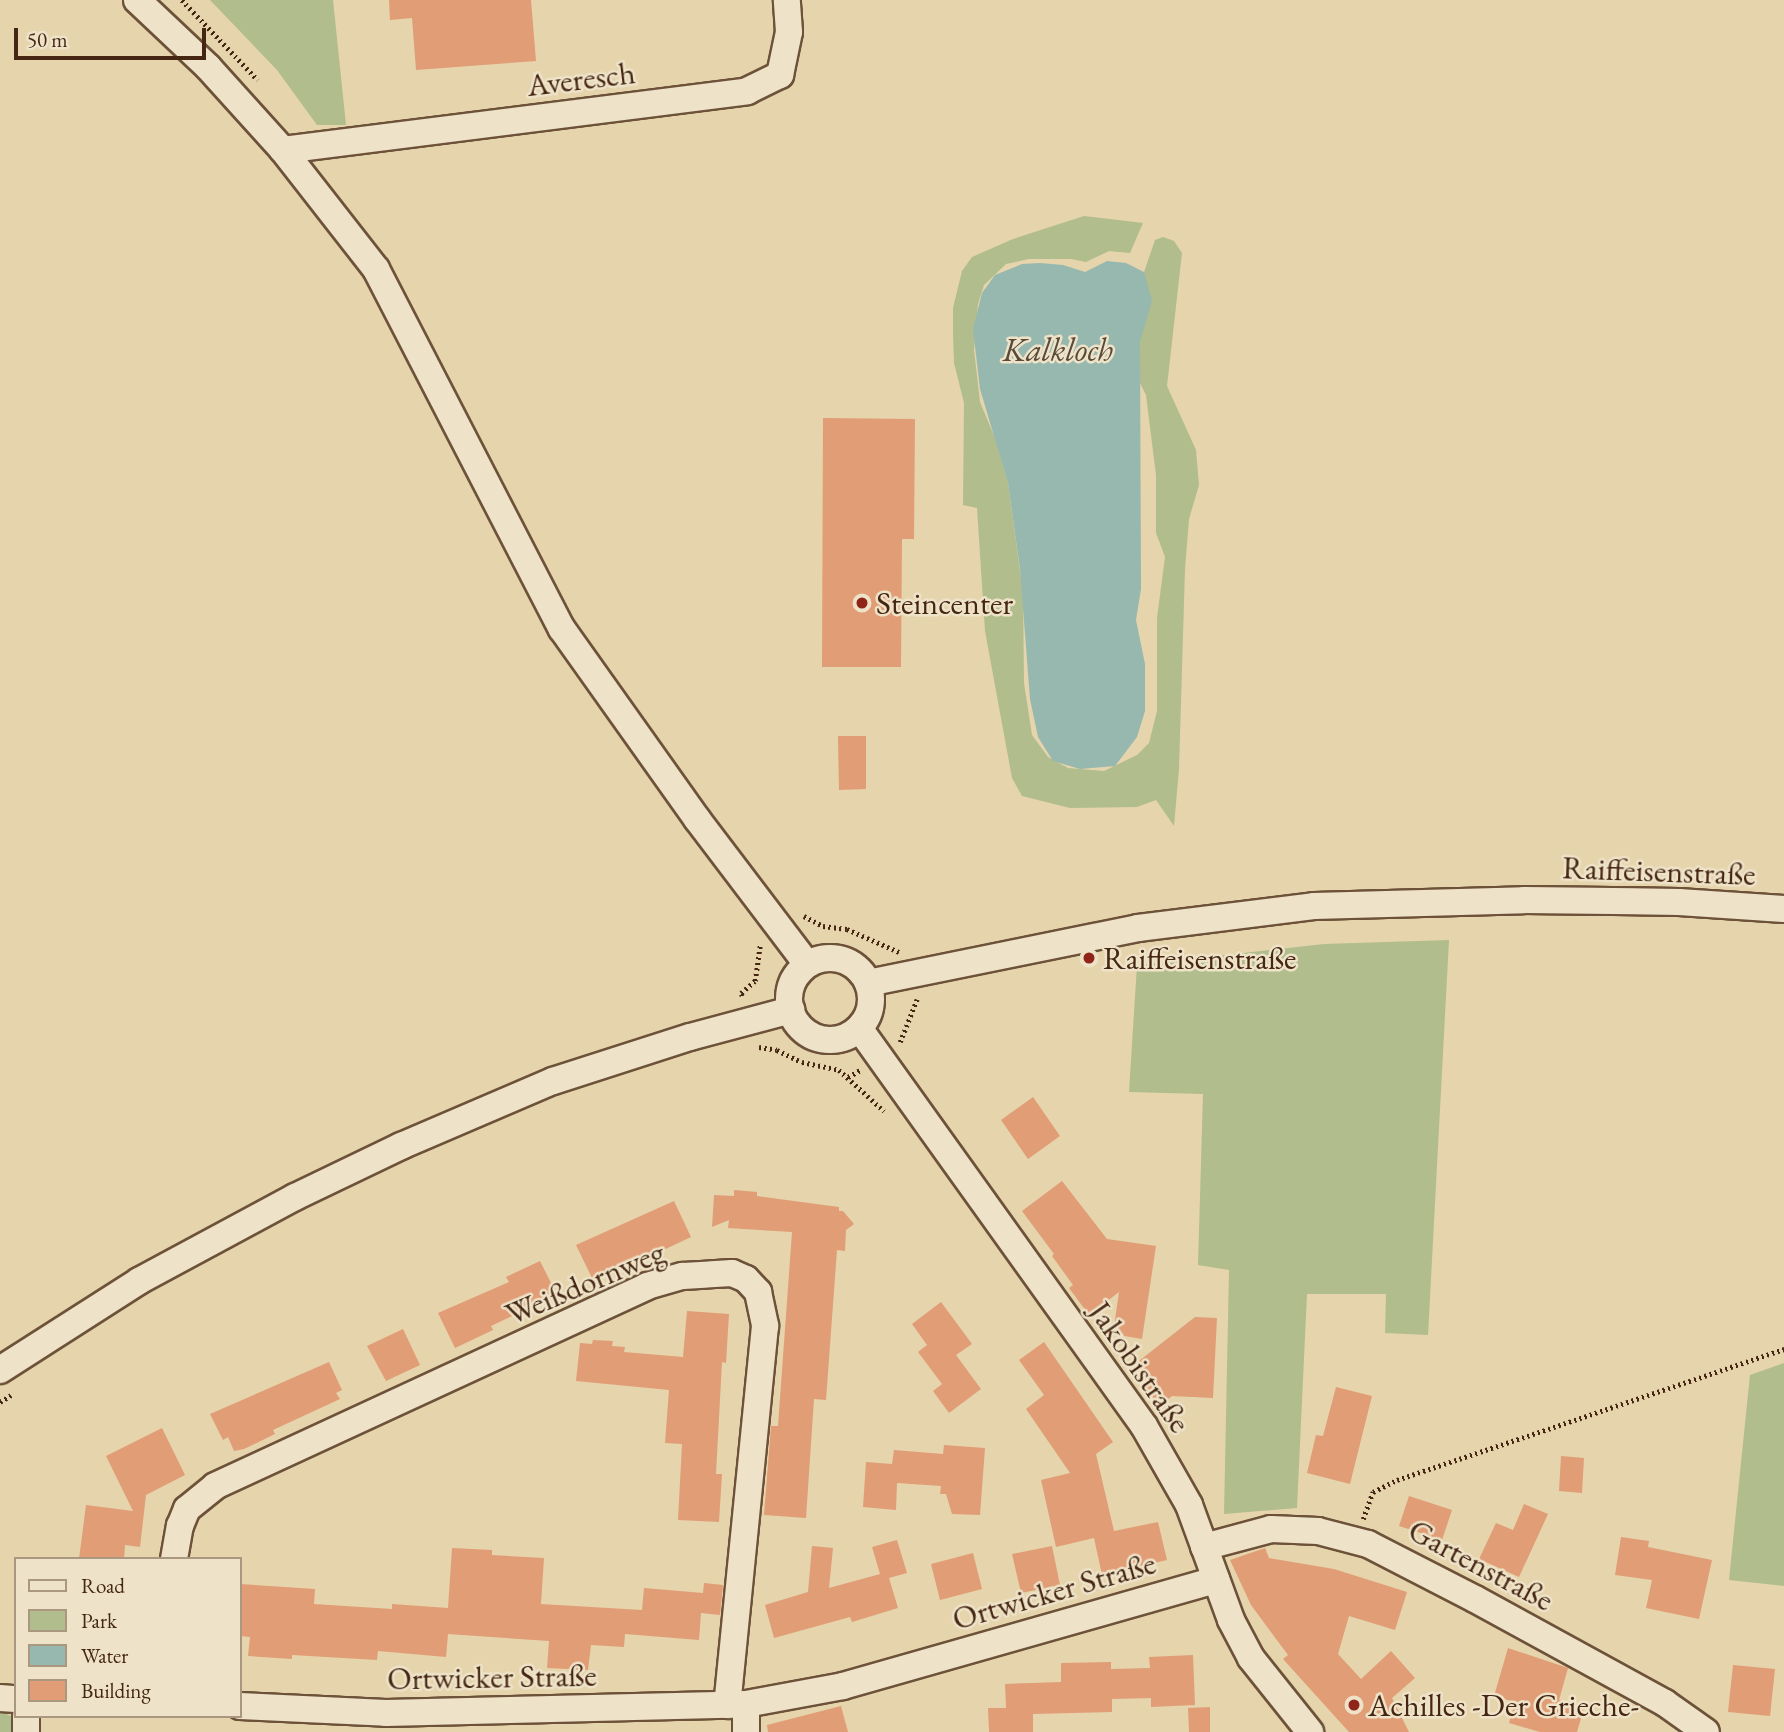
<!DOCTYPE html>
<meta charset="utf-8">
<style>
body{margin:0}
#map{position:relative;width:1784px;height:1732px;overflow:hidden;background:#e5d4ac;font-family:"EB Garamond",serif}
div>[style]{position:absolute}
.green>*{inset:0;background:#b1bd8c}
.water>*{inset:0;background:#96b8ae}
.building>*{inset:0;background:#e19d76}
.path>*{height:4.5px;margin-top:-2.25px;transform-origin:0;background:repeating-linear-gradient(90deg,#452613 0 2px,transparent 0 5.5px)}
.roads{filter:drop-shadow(2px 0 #6d5239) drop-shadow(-2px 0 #6d5239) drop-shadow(0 2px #6d5239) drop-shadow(0 -2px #6d5239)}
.minor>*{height:26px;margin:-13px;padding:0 13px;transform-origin:13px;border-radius:13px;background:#eee3c9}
.minor>.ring{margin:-13px;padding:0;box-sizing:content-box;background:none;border:26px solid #eee3c9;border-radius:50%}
.dots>*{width:19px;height:19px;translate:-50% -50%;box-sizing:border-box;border:4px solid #eee3c9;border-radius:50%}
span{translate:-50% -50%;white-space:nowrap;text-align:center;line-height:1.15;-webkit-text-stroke:5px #eee3c9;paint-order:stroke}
.street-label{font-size:32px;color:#452613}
.poi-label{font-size:32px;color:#452613}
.left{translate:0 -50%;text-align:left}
.water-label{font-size:33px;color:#594a3a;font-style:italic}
.legend{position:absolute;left:14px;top:1557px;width:228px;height:161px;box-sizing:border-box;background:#eee3c9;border:2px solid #aa9780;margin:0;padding:9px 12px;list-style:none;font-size:21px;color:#452613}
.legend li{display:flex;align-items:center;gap:14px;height:35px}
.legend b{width:35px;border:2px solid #aa9780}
.scale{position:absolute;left:14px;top:28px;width:192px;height:32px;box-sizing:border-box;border:4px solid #452613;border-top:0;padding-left:9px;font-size:21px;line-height:24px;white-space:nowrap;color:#452613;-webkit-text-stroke:5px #eee3c9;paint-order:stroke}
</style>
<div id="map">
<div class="green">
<div style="clip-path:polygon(210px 0,333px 0,346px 125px,317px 125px,277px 70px)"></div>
<div style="clip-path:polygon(1084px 216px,1143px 223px,1130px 253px,1109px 251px,1086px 262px,1071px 259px,1029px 259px,1006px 264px,984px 285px,978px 304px,974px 350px,980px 402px,995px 438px,1008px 483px,1023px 593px,1024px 683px,1032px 735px,1048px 757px,1068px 768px,1104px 771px,1137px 755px,1149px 743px,1157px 711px,1157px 618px,1165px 557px,1156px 533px,1156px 475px,1146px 395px,1136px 375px,1142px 278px,1155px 240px,1163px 237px,1174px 241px,1182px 253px,1167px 386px,1196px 450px,1199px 485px,1189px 519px,1185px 569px,1179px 769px,1174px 826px,1156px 800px,1137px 807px,1070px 808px,1022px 796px,1012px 778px,985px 631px,977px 508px,963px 505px,964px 403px,954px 363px,953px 334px,953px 308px,962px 271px,972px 257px,1013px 239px)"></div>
<div style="clip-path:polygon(1449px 940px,1428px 1335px,1385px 1333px,1386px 1294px,1307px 1294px,1297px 1508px,1224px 1514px,1229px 1270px,1198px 1265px,1203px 1094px,1129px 1092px,1137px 965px,1324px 944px)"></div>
<div style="clip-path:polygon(1784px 1363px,1784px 1586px,1729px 1580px,1750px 1375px)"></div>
<div style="clip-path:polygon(0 1711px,18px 1719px,23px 1732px,0 1732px)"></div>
</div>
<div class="water">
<div style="clip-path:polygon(1107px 261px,1126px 263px,1144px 272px,1152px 301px,1140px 342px,1141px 589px,1136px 620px,1145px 664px,1145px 711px,1137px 737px,1115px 766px,1080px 769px,1053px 761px,1038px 737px,1030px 699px,1020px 569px,1008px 483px,980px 389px,973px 329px,982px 293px,995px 275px,1022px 264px,1040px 263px,1063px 265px,1085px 272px)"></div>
</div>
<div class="building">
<div style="clip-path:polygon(389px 0,531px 0,536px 61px,416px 70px,412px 18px,390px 20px)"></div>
<div style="clip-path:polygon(823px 418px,915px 419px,914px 539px,902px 539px,901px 667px,822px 667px)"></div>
<div style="clip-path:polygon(838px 736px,866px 736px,866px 789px,839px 790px)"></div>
<div style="clip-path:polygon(1033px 1097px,1060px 1136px,1028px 1159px,1001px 1120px)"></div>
<div style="clip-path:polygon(1062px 1181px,1107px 1239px,1156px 1246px,1142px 1339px,1113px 1334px,1119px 1292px,1089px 1315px,1069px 1288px,1073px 1285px,1052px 1256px,1054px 1254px,1022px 1211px)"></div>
<div style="clip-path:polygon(734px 1190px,757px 1192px,757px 1196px,839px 1207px,839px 1211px,843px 1211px,854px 1224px,846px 1230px,845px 1251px,837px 1250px,826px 1400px,814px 1399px,806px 1518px,764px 1515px,771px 1426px,778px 1426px,792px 1232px,728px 1228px,729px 1220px,712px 1227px,714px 1195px,734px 1196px)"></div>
<div style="clip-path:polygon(674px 1201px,691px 1237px,655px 1254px,653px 1251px,593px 1280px,576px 1245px)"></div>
<div style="clip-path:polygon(540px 1261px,557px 1295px,491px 1326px,493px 1330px,455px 1348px,438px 1313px,509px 1282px,506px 1277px)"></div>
<div style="clip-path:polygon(941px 1302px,972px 1344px,956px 1355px,981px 1389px,949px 1413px,933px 1391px,942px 1384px,918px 1352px,927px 1345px,912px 1324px)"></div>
<div style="clip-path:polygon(687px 1311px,729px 1314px,726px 1363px,722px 1362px,716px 1474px,722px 1474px,719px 1522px,678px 1520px,682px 1444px,665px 1443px,669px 1390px,576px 1381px,580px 1343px,592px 1344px,593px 1340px,613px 1341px,612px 1346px,625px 1347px,624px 1352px,683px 1357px)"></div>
<div style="clip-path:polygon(1195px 1317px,1217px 1318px,1213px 1398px,1172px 1396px,1160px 1406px,1130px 1368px)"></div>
<div style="clip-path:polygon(403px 1329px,420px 1365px,386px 1381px,367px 1346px)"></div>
<div style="clip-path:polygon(1044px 1342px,1113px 1442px,1096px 1454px,1114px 1531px,1158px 1522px,1167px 1560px,1102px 1575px,1094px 1538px,1056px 1547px,1041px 1480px,1070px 1473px,1026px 1409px,1044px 1395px,1019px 1360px)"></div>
<div style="clip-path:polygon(329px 1362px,342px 1390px,336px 1393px,340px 1399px,273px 1430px,275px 1434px,244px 1449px,234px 1451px,228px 1437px,223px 1440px,210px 1414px)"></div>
<div style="clip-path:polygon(1336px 1387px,1372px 1396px,1350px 1484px,1307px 1473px,1316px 1435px,1323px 1436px)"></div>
<div style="clip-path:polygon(162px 1428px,185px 1475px,146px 1495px,140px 1547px,125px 1545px,124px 1559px,79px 1559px,86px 1505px,133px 1511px,106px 1456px)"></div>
<div style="clip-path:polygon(944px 1445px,985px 1448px,980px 1515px,952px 1514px,946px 1494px,940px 1494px,941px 1486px,897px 1483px,896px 1510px,863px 1507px,866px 1462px,892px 1464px,894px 1450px,943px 1454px)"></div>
<div style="clip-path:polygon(1561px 1456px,1584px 1458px,1582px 1493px,1559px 1491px)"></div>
<div style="clip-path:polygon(1409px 1496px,1452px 1510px,1442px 1540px,1399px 1526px)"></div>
<div style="clip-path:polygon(1524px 1504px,1548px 1514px,1519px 1577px,1479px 1559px,1496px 1523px,1513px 1530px)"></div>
<div style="clip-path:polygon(1621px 1537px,1649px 1541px,1648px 1547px,1712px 1560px,1699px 1619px,1646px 1608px,1652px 1580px,1615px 1575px)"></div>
<div style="clip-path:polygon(897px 1540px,907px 1573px,889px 1578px,898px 1608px,852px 1622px,850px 1617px,774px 1638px,765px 1605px,808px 1592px,812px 1546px,833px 1548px,829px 1588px,880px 1574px,872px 1547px)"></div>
<div style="clip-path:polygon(1052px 1546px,1060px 1585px,1021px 1593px,1012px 1554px)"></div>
<div style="clip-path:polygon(452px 1548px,492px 1550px,492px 1555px,544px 1558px,541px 1604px,642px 1610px,644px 1588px,703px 1593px,704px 1583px,723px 1585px,720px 1615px,701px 1613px,699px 1640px,625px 1634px,624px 1647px,591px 1645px,588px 1670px,547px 1668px,549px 1641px,448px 1634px,446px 1657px,378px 1651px,377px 1660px,292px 1655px,292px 1659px,248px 1656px,250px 1637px,240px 1636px,240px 1584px,315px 1589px,314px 1604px,392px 1609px,392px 1604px,448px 1608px)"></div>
<div style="clip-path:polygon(1265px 1548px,1269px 1558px,1334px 1569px,1407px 1592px,1395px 1630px,1349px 1616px,1338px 1654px,1361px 1679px,1391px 1651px,1415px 1678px,1392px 1698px,1409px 1732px,1349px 1732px,1283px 1659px,1288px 1655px,1251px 1605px,1230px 1560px)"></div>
<div style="clip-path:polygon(973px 1553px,982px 1589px,940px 1600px,931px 1564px)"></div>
<div style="clip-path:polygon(1508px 1648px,1568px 1668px,1559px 1700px,1584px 1708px,1577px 1732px,1540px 1732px,1509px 1723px,1515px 1702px,1494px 1696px)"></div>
<div style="clip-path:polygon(1193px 1655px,1195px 1705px,1151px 1707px,1151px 1698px,1112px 1699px,1112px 1712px,1033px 1714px,1033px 1732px,989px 1732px,988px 1708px,1006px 1708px,1005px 1684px,1061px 1682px,1061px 1663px,1111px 1662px,1111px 1669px,1150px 1668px,1149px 1657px)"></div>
<div style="clip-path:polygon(1733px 1665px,1775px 1669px,1770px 1716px,1728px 1712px)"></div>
<div style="clip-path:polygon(841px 1706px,848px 1732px,768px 1732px,767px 1725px)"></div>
<div style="clip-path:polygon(1210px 1707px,1210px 1732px,1189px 1732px,1188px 1708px)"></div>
</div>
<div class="path">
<div style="left:182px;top:0;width:110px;rotate:46.5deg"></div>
<div style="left:804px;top:916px;width:21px;rotate:28deg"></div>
<div style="left:823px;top:926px;width:24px;rotate:7deg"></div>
<div style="left:847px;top:929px;width:57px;rotate:23.9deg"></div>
<div style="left:742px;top:996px;width:3px;rotate:-108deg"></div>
<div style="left:741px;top:993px;width:18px;rotate:-41deg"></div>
<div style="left:755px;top:981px;width:37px;rotate:-82deg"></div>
<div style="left:900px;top:1042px;width:46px;rotate:-68.4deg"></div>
<div style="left:759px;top:1047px;width:18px;rotate:9deg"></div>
<div style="left:777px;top:1050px;width:28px;rotate:26deg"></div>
<div style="left:802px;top:1062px;width:38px;rotate:12deg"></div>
<div style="left:839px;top:1070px;width:61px;rotate:42.3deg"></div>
<div style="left:848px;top:1077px;width:14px;rotate:-30deg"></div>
<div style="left:0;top:1402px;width:13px;rotate:-32deg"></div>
<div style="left:1363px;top:1519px;width:29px;rotate:-70deg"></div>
<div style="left:1373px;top:1492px;width:27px;rotate:-27deg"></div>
<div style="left:1397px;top:1480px;width:409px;rotate:-18.7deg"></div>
</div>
<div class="roads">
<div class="minor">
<div style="left:137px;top:0;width:98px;rotate:43.3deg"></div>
<div style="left:208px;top:67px;width:112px;rotate:47.9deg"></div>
<div style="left:283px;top:150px;width:151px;rotate:52deg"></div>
<div style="left:376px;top:269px;width:405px;rotate:62.7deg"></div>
<div style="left:562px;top:629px;width:233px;rotate:54.6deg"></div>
<div style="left:697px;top:819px;width:182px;rotate:52.8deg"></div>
<div style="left:283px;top:150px;width:468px;rotate:-7.2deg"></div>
<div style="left:747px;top:91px;width:37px;rotate:-26deg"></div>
<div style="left:780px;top:75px;width:44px;rotate:-78.2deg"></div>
<div style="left:789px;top:32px;width:32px;rotate:-94deg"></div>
<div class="ring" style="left:789px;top:958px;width:56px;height:56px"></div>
<div style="left:868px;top:983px;width:276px;rotate:-11.5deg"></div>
<div style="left:1138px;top:928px;width:177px;rotate:-7.1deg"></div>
<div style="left:1314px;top:906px;width:210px;rotate:-1.6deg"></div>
<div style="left:1524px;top:900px;width:155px;rotate:0.7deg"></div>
<div style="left:1679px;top:902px;width:105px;rotate:3.8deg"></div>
<div style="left:859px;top:1028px;width:490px;rotate:54.4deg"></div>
<div style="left:1144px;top:1426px;width:91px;rotate:60.3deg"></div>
<div style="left:1189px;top:1505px;width:122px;rotate:69.9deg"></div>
<div style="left:1231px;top:1620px;width:43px;rotate:62.2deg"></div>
<div style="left:1251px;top:1658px;width:95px;rotate:51.4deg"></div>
<div style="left:0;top:1370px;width:165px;rotate:-32.6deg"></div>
<div style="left:139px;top:1281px;width:177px;rotate:-28.3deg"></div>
<div style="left:295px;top:1197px;width:118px;rotate:-25.7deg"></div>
<div style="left:401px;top:1146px;width:165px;rotate:-23.2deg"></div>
<div style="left:553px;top:1081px;width:144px;rotate:-17.8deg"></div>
<div style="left:690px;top:1037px;width:105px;rotate:-15deg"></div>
<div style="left:1204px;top:1547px;width:69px;rotate:-15deg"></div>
<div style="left:1271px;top:1529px;width:47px;rotate:2.4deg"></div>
<div style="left:1318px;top:1531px;width:52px;rotate:14.6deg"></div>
<div style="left:1368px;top:1544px;width:120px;rotate:27.2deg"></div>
<div style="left:1475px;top:1599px;width:217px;rotate:28.7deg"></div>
<div style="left:1665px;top:1703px;width:50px;rotate:35.3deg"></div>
<div style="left:174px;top:1559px;width:34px;rotate:-80deg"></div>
<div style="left:180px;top:1526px;width:18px;rotate:-68deg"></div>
<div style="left:187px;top:1509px;width:36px;rotate:-39deg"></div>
<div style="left:215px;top:1486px;width:476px;rotate:-24.8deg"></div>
<div style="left:647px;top:1286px;width:37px;rotate:-16deg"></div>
<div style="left:683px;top:1276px;width:49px;rotate:-3.5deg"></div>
<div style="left:732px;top:1273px;width:15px;rotate:23deg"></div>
<div style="left:746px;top:1279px;width:18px;rotate:47deg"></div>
<div style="left:758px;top:1292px;width:35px;rotate:78deg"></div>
<div style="left:765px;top:1326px;width:381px;rotate:95.7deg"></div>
<div style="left:0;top:1698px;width:16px;rotate:4deg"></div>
<div style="left:240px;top:1706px;width:146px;rotate:2.7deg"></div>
<div style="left:386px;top:1713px;width:360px;rotate:-1.4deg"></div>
<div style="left:746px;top:1704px;width:99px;rotate:-10.5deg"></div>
<div style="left:843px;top:1686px;width:388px;rotate:-15.9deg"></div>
<div style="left:26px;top:1732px;width:16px;rotate:-90deg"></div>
<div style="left:746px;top:1732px;width:28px;rotate:-90deg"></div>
</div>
</div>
<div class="dots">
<div style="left:862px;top:603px;background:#8f2418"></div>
<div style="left:1089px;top:958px;background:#8f2418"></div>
<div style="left:1354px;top:1705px;background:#8f2418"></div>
</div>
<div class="street-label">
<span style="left:581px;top:79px;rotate:-7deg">Averesch</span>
<span style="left:1659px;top:871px;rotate:2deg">Raiffeisenstraße</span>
<span style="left:585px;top:1283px;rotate:-23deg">Weißdornweg</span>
<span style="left:1140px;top:1367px;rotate:55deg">Jakobistraße</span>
<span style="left:1481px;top:1565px;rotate:28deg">Gartenstraße</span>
<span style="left:1054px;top:1591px;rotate:-16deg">Ortwicker Straße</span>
<span style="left:492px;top:1677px;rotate:-1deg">Ortwicker Straße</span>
</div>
<div class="poi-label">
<span class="left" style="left:876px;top:603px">Steincenter</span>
<span class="left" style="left:1103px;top:958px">Raiffeisenstraße</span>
<span class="left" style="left:1368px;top:1705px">Achilles -Der Grieche-</span>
</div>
<div class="water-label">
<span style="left:1058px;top:350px">Kalkloch</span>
</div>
<ul class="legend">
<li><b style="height:9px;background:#eee3c9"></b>Road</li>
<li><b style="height:19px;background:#b1bd8c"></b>Park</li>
<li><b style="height:19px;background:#96b8ae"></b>Water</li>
<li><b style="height:19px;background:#e19d76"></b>Building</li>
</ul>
<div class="scale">50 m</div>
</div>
